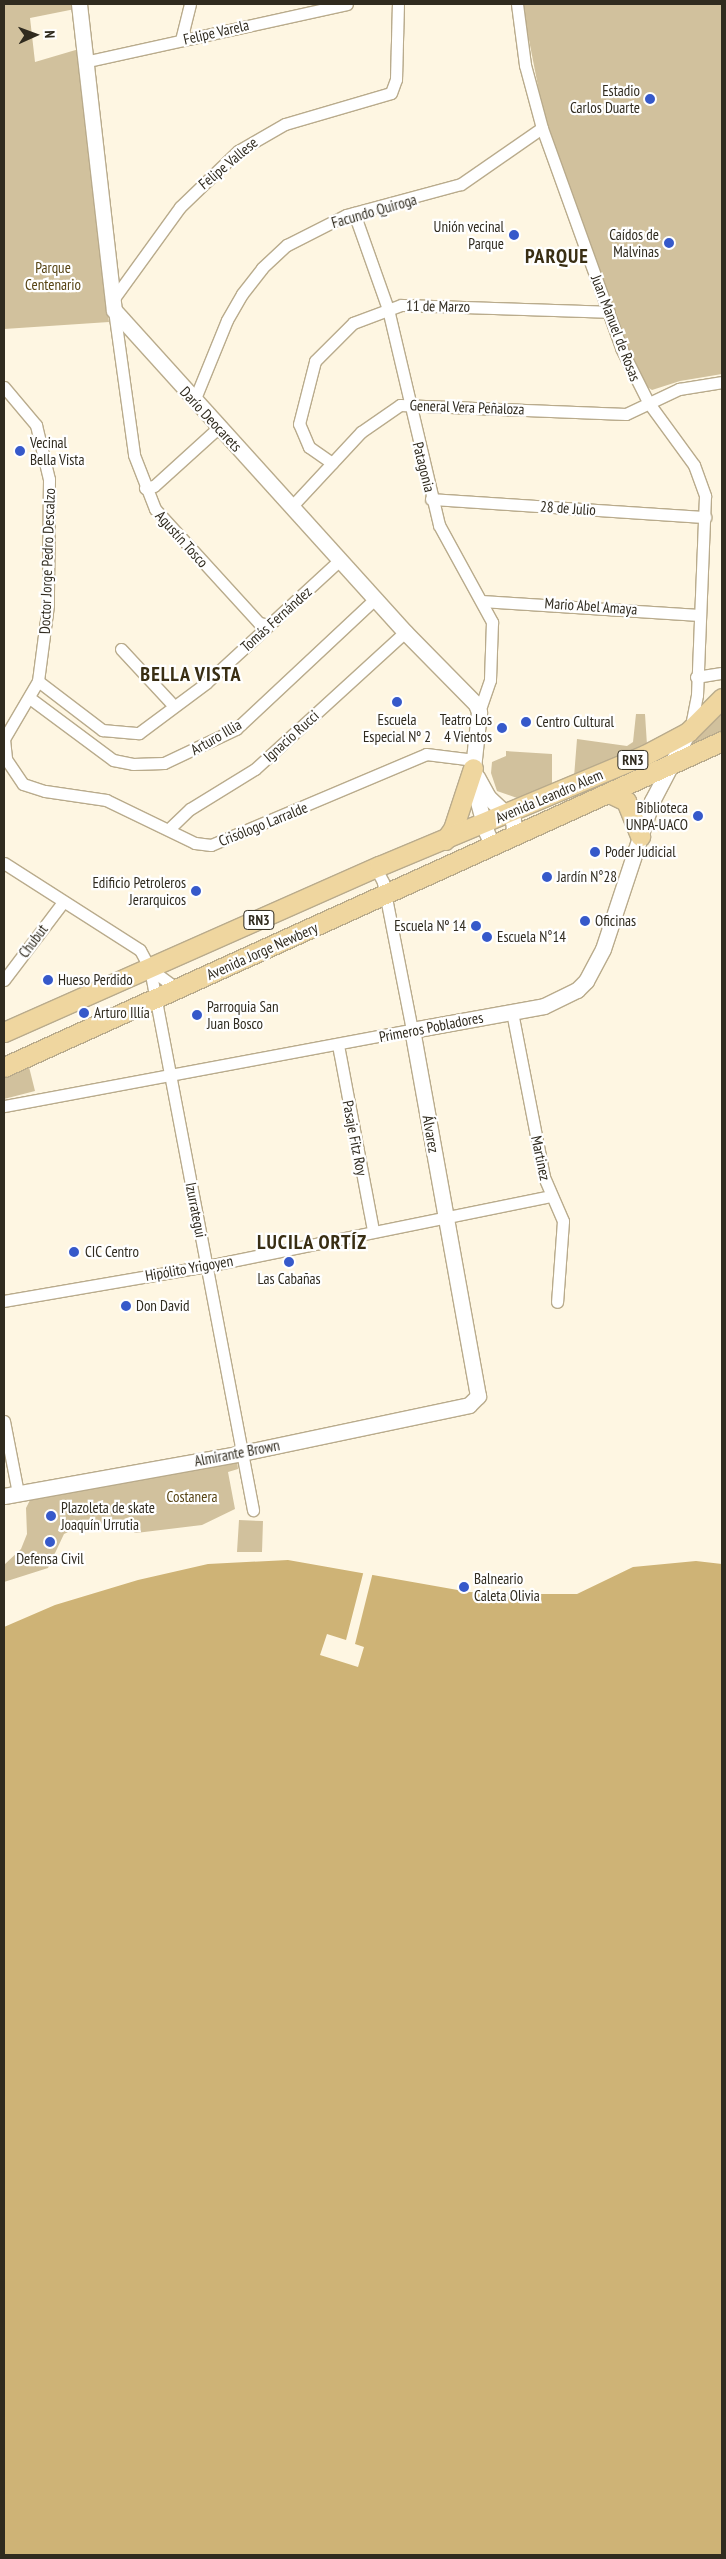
<!DOCTYPE html>
<meta charset="utf-8">
<style>
body{margin:0}
#map{position:relative;width:726px;height:2559px;overflow:hidden;background:#fef6e2;font-family:"PT Sans Narrow",sans-serif}
div>[style]{position:absolute}
.green>*{inset:0;background:#d1c19d}
.water>*{inset:0;background:#ceb376}
.pier>*{inset:0;background:#fef6e2}
.roads{filter:drop-shadow(1px 0 #b9ab8c) drop-shadow(-1px 0 #b9ab8c) drop-shadow(0 1px #b9ab8c) drop-shadow(0 -1px #b9ab8c)}
.minor>*{height:11px;margin:-5.5px;padding:0 5.5px;transform-origin:5.5px;border-radius:5.5px;background:#fff}
.tertiary>*{height:15px;margin:-7.5px;padding:0 7.5px;transform-origin:7.5px;border-radius:7.5px;background:#fff}
.trunk>*{height:19px;margin:-9.5px;padding:0 9.5px;transform-origin:9.5px;border-radius:9.5px;background:#efd69f}
.dots>*{width:14px;height:14px;translate:-50% -50%;box-sizing:border-box;border:2px solid #fff;border-radius:50%}
span{translate:-50% -50%;white-space:nowrap;text-align:center;line-height:1.15;-webkit-text-stroke:4.5px #fff;paint-order:stroke}
.shield-label span{padding:1px 4px;background:#fff;border:1px solid;border-radius:4px;-webkit-text-stroke-width:0}
.shield-label{font-size:14px;color:#302b1f;font-weight:700}
.street-label{font-size:15px;color:#302b1f}
.poi-label{font-size:15px;color:#302b1f}
.right{translate:-100% -50%;text-align:right}
.left{translate:0 -50%;text-align:left}
.park-label{font-size:15px;color:#574414}
.district-label{font-size:20px;color:#392e13;font-weight:700;letter-spacing:1px}
.frame{position:absolute;inset:0;border:5px solid #302b1f;pointer-events:none}
.north{position:absolute;left:10px;top:10px;width:50px;height:50px;-webkit-text-stroke:4px #fff;paint-order:stroke;rotate:88deg;font-size:14px;font-weight:700;line-height:20px;text-align:center;color:#302b1f}
.north::after{content:'';display:block;margin:auto;width:18px;height:22px;background:#302b1f;clip-path:polygon(50% 0,100% 100%,50% 72%,0 100%)}
</style>
<div id="map">
<div class="green">
<div style="clip-path:polygon(4px 4px,75px 4px,75px 9px,30px 18px,35px 62px,79px 49px,109px 322px,4px 329px)"></div>
<div style="clip-path:polygon(522px 4px,722px 4px,722px 374px,680px 381px,652px 390px,641px 383px,544px 117px)"></div>
<div style="clip-path:polygon(722px 707px,722px 735px,684px 753px,713px 715px)"></div>
<div style="clip-path:polygon(636px 714px,645px 714px,647px 745px,574px 777px,577px 739px,627px 746px,633px 742px)"></div>
<div style="clip-path:polygon(506px 751px,552px 754px,552px 784px,517px 798px,497px 791px,491px 773px,492px 762px,506px 756px)"></div>
<div style="clip-path:polygon(28px 1063px,35px 1091px,4px 1099px,4px 1073px)"></div>
<div style="clip-path:polygon(237px 1460px,238px 1469px,228px 1472px,235px 1509px,202px 1525px,136px 1533px,113px 1523px,85px 1524px,64px 1534px,48px 1568px,4px 1582px,4px 1565px,21px 1549px,27px 1534px,26px 1508px,31px 1498px)"></div>
<div style="clip-path:polygon(239px 1520px,263px 1521px,262px 1552px,237px 1552px)"></div>
</div>
<div class="water">
<div style="clip-path:polygon(288px 1560px,469px 1592px,521px 1594px,577px 1594px,633px 1567px,696px 1561px,722px 1564px,722px 2555px,4px 2555px,4px 1627px,55px 1605px,138px 1580px,208px 1564px)"></div>
</div>
<div class="pier">
<div style="clip-path:polygon(364px 1570px,373px 1572px,355px 1644px,364px 1647px,358px 1667px,320px 1655px,327px 1634px,346px 1640px)"></div>
</div>
<div class="roads">
<div class="minor">
<div style="left:517px;top:4px;width:62px;rotate:82.5deg"></div>
<div style="left:525px;top:65px;width:65px;rotate:74.9deg"></div>
<div style="left:542px;top:128px;width:234px;rotate:70.2deg"></div>
<div style="left:621px;top:348px;width:60px;rotate:63.4deg"></div>
<div style="left:648px;top:402px;width:78px;rotate:53.9deg"></div>
<div style="left:694px;top:465px;width:33px;rotate:70deg"></div>
<div style="left:705px;top:496px;width:199px;rotate:92.3deg"></div>
<div style="left:697px;top:695px;width:32px;rotate:101deg"></div>
<div style="left:181px;top:40px;width:37px;rotate:-76deg"></div>
<div style="left:84px;top:62px;width:269px;rotate:-12.4deg"></div>
<div style="left:354px;top:213px;width:102px;rotate:70.5deg"></div>
<div style="left:388px;top:309px;width:222px;rotate:76.7deg"></div>
<div style="left:439px;top:525px;width:111px;rotate:61.3deg"></div>
<div style="left:492px;top:622px;width:58px;rotate:92deg"></div>
<div style="left:490px;top:680px;width:34px;rotate:109deg"></div>
<div style="left:112px;top:301px;width:116px;rotate:-54.1deg"></div>
<div style="left:180px;top:207px;width:81px;rotate:-44deg"></div>
<div style="left:238px;top:151px;width:54px;rotate:-29.9deg"></div>
<div style="left:285px;top:124px;width:110px;rotate:-16.3deg"></div>
<div style="left:391px;top:93px;width:15px;rotate:-70deg"></div>
<div style="left:396px;top:79px;width:75px;rotate:-88.5deg"></div>
<div style="left:114px;top:310px;width:146px;rotate:82.1deg"></div>
<div style="left:134px;top:455px;width:58px;rotate:68.7deg"></div>
<div style="left:155px;top:509px;width:154px;rotate:47.6deg"></div>
<div style="left:259px;top:623px;width:10px;rotate:11deg"></div>
<div style="left:4px;top:387px;width:50px;rotate:49.9deg"></div>
<div style="left:36px;top:425px;width:56px;rotate:76.5deg"></div>
<div style="left:49px;top:479px;width:126px;rotate:90.5deg"></div>
<div style="left:48px;top:605px;width:77px;rotate:97.5deg"></div>
<div style="left:38px;top:681px;width:67px;rotate:120.4deg"></div>
<div style="left:4px;top:739px;width:20px;rotate:84deg"></div>
<div style="left:6px;top:759px;width:30px;rotate:56deg"></div>
<div style="left:23px;top:784px;width:23px;rotate:18deg"></div>
<div style="left:45px;top:791px;width:62px;rotate:8.4deg"></div>
<div style="left:106px;top:800px;width:99px;rotate:25.8deg"></div>
<div style="left:195px;top:843px;width:16px;rotate:7deg"></div>
<div style="left:211px;top:845px;width:233px;rotate:-22.9deg"></div>
<div style="left:426px;top:754px;width:49px;rotate:7deg"></div>
<div style="left:194px;top:401px;width:87px;rotate:-67.8deg"></div>
<div style="left:227px;top:320px;width:30px;rotate:-60deg"></div>
<div style="left:242px;top:294px;width:33px;rotate:-52deg"></div>
<div style="left:262px;top:268px;width:34px;rotate:-43deg"></div>
<div style="left:287px;top:245px;width:66px;rotate:-27deg"></div>
<div style="left:346px;top:215px;width:119px;rotate:-15.1deg"></div>
<div style="left:461px;top:184px;width:98px;rotate:-34.7deg"></div>
<div style="left:332px;top:463px;width:28px;rotate:-145deg"></div>
<div style="left:309px;top:447px;width:25px;rotate:-113deg"></div>
<div style="left:299px;top:424px;width:65px;rotate:-75.7deg"></div>
<div style="left:315px;top:361px;width:54px;rotate:-45deg"></div>
<div style="left:353px;top:323px;width:51px;rotate:-20.6deg"></div>
<div style="left:401px;top:305px;width:208px;rotate:1.9deg"></div>
<div style="left:145px;top:488px;width:9px;rotate:-13deg"></div>
<div style="left:154px;top:486px;width:88px;rotate:-42.2deg"></div>
<div style="left:431px;top:499px;width:275px;rotate:3.8deg"></div>
<div style="left:293px;top:505px;width:100px;rotate:-47deg"></div>
<div style="left:361px;top:432px;width:47px;rotate:-34.7deg"></div>
<div style="left:400px;top:405px;width:226px;rotate:2.3deg"></div>
<div style="left:626px;top:414px;width:59px;rotate:-25.3deg"></div>
<div style="left:679px;top:389px;width:44px;rotate:-9.2deg"></div>
<div style="left:483px;top:601px;width:215px;rotate:3.7deg"></div>
<div style="left:121px;top:649px;width:76px;rotate:47.1deg"></div>
<div style="left:696px;top:677px;width:26px;rotate:-9deg"></div>
<div style="left:38px;top:681px;width:81px;rotate:37.4deg"></div>
<div style="left:102px;top:730px;width:37px;rotate:5deg"></div>
<div style="left:139px;top:733px;width:84px;rotate:-36.7deg"></div>
<div style="left:206px;top:683px;width:183px;rotate:-42.6deg"></div>
<div style="left:31px;top:699px;width:102px;rotate:36.6deg"></div>
<div style="left:113px;top:760px;width:20px;rotate:11deg"></div>
<div style="left:133px;top:764px;width:31px;rotate:-2deg"></div>
<div style="left:164px;top:763px;width:80px;rotate:-25.3deg"></div>
<div style="left:236px;top:729px;width:192px;rotate:-43.1deg"></div>
<div style="left:169px;top:829px;width:29px;rotate:-44deg"></div>
<div style="left:190px;top:809px;width:76px;rotate:-31.6deg"></div>
<div style="left:255px;top:769px;width:203px;rotate:-42.4deg"></div>
<div style="left:4px;top:863px;width:161px;rotate:32.6deg"></div>
<div style="left:140px;top:950px;width:21px;rotate:62deg"></div>
<div style="left:150px;top:969px;width:551px;rotate:79.22deg"></div>
<div style="left:150px;top:969px;width:27px;rotate:36deg"></div>
<div style="left:172px;top:985px;width:10px"></div>
<div style="left:4px;top:980px;width:98px;rotate:-52.9deg"></div>
<div style="left:512px;top:1012px;width:168px;rotate:79deg"></div>
<div style="left:544px;top:1177px;width:48px;rotate:66.6deg"></div>
<div style="left:563px;top:1221px;width:81px;rotate:94.2deg"></div>
<div style="left:338px;top:1045px;width:189px;rotate:79.3deg"></div>
<div style="left:4px;top:1106px;width:415px;rotate:-10.6deg"></div>
<div style="left:412px;top:1030px;width:151px;rotate:-101.1deg"></div>
<div style="left:383px;top:882px;width:11px;rotate:-117deg"></div>
<div style="left:378px;top:872px;width:10px;rotate:-174deg"></div>
<div style="left:4px;top:1301px;width:206px;rotate:-9.8deg"></div>
<div style="left:207px;top:1266px;width:351px;rotate:-11.5deg"></div>
<div style="left:4px;top:1421px;width:73px;rotate:79deg"></div>
</div>
<div class="tertiary">
<div style="left:79px;top:4px;width:308px;rotate:83.5deg"></div>
<div style="left:114px;top:310px;width:434px;rotate:47.9deg"></div>
<div style="left:405px;top:632px;width:101px;rotate:45.4deg"></div>
<div style="left:476px;top:704px;width:9px;rotate:69deg"></div>
<div style="left:479px;top:712px;width:56px;rotate:96.1deg"></div>
<div style="left:473px;top:768px;width:30px;rotate:82deg"></div>
<div style="left:477px;top:798px;width:34px;rotate:75deg"></div>
<div style="left:486px;top:831px;width:10px;rotate:66deg"></div>
<div style="left:490px;top:840px;width:10px;rotate:17deg"></div>
<div style="left:477px;top:777px;width:23px;rotate:61deg"></div>
<div style="left:488px;top:797px;width:34px;rotate:43deg"></div>
<div style="left:513px;top:820px;width:10px;rotate:84deg"></div>
<div style="left:514px;top:830px;width:10px;rotate:119deg"></div>
<div style="left:4px;top:1496px;width:242px;rotate:-10.2deg"></div>
<div style="left:242px;top:1453px;width:232px;rotate:-11.9deg"></div>
<div style="left:469px;top:1405px;width:13px;rotate:-45deg"></div>
<div style="left:478px;top:1396px;width:372px;rotate:-100.2deg"></div>
<div style="left:412px;top:1030px;width:134px;rotate:-10.3deg"></div>
<div style="left:544px;top:1006px;width:37px;rotate:-26deg"></div>
<div style="left:577px;top:990px;width:13px;rotate:-45deg"></div>
<div style="left:586px;top:981px;width:36px;rotate:-62deg"></div>
<div style="left:603px;top:949px;width:156px;rotate:-71.7deg"></div>
<div style="left:652px;top:801px;width:78px;rotate:-62.4deg"></div>
</div>
<div class="trunk">
<div style="left:609px;top:793px;width:19px;rotate:25deg"></div>
<div style="left:626px;top:801px;width:38px;rotate:68deg"></div>
<div style="left:445px;top:840px;width:14px;rotate:-54deg"></div>
<div style="left:453px;top:829px;width:64px;rotate:-71.8deg"></div>
<div style="left:4px;top:1032px;width:410px;rotate:-23.9deg"></div>
<div style="left:379px;top:866px;width:288px;rotate:-22.7deg"></div>
<div style="left:645px;top:755px;width:49px;rotate:-28.1deg"></div>
<div style="left:688px;top:732px;width:48px;rotate:-45deg"></div>
<div style="left:4px;top:1067px;width:789px;rotate:-24.42deg"></div>
</div>
</div>
<div class="dots">
<div style="left:650px;top:99px;background:#3659ca"></div>
<div style="left:514px;top:235px;background:#3659ca"></div>
<div style="left:669px;top:243px;background:#3659ca"></div>
<div style="left:20px;top:451px;background:#3659ca"></div>
<div style="left:397px;top:702px;background:#3659ca"></div>
<div style="left:526px;top:722px;background:#3659ca"></div>
<div style="left:502px;top:728px;background:#3659ca"></div>
<div style="left:698px;top:816px;background:#3659ca"></div>
<div style="left:595px;top:852px;background:#3659ca"></div>
<div style="left:547px;top:877px;background:#3659ca"></div>
<div style="left:196px;top:891px;background:#3659ca"></div>
<div style="left:585px;top:921px;background:#3659ca"></div>
<div style="left:476px;top:926px;background:#3659ca"></div>
<div style="left:487px;top:937px;background:#3659ca"></div>
<div style="left:48px;top:980px;background:#3659ca"></div>
<div style="left:84px;top:1013px;background:#3659ca"></div>
<div style="left:197px;top:1015px;background:#3659ca"></div>
<div style="left:74px;top:1252px;background:#3659ca"></div>
<div style="left:289px;top:1262px;background:#3659ca"></div>
<div style="left:126px;top:1306px;background:#3659ca"></div>
<div style="left:51px;top:1516px;background:#3659ca"></div>
<div style="left:50px;top:1542px;background:#3659ca"></div>
<div style="left:464px;top:1587px;background:#3659ca"></div>
</div>
<div class="shield-label">
<span style="left:633px;top:760px">RN3</span>
<span style="left:259px;top:920px">RN3</span>
</div>
<div class="street-label">
<span style="left:216px;top:32px;rotate:-13deg">Felipe Varela</span>
<span style="left:228px;top:163px;rotate:-40deg">Felipe Vallese</span>
<span style="left:374px;top:211px;rotate:-16deg">Facundo Quiroga</span>
<span style="left:438px;top:306px;rotate:1deg">11 de Marzo</span>
<span style="left:616px;top:328px;rotate:69deg">Juan Manuel de Rosas</span>
<span style="left:467px;top:407px;rotate:2deg">General Vera Peñaloza</span>
<span style="left:211px;top:419px;rotate:47deg">Darío Deocarets</span>
<span style="left:424px;top:467px;rotate:76deg">Patagonia</span>
<span style="left:568px;top:508px;rotate:4deg">28 de Julio</span>
<span style="left:182px;top:539px;rotate:48deg">Agustín Tosco</span>
<span style="left:47px;top:561px;rotate:-88deg">Doctor Jorge Pedro Descalzo</span>
<span style="left:591px;top:606px;rotate:4deg">Mario Abel Amaya</span>
<span style="left:276px;top:619px;rotate:-42deg">Tomás Fernández</span>
<span style="left:291px;top:736px;rotate:-42deg">Ignacio Rucci</span>
<span style="left:216px;top:737px;rotate:-30deg">Arturo Illia</span>
<span style="left:549px;top:796px;rotate:-23deg">Avenida Leandro Alem</span>
<span style="left:263px;top:824px;rotate:-22deg">Crisólogo Larralde</span>
<span style="left:33px;top:941px;rotate:-53deg">Chubut</span>
<span style="left:262px;top:951px;rotate:-24deg">Avenida Jorge Newbery</span>
<span style="left:431px;top:1027px;rotate:-11deg">Primeros Pobladores</span>
<span style="left:431px;top:1134px;rotate:80deg">Álvarez</span>
<span style="left:355px;top:1138px;rotate:79deg">Pasaje Fitz Roy</span>
<span style="left:541px;top:1158px;rotate:78deg">Martinez</span>
<span style="left:196px;top:1210px;rotate:79deg">Izurrategui</span>
<span style="left:189px;top:1268px;rotate:-10deg">Hipólito Yrigoyen</span>
<span style="left:237px;top:1453px;rotate:-11deg">Almirante Brown</span>
</div>
<div class="poi-label">
<span class="right" style="left:640px;top:99px">Estadio<br>Carlos Duarte</span>
<span class="right" style="left:504px;top:235px">Unión vecinal<br>Parque</span>
<span class="right" style="left:659px;top:243px">Caídos de<br>Malvinas</span>
<span class="left" style="left:30px;top:451px">Vecinal<br>Bella Vista</span>
<span style="left:397px;top:728px">Escuela<br>Especial Nº 2</span>
<span class="right" style="left:492px;top:728px">Teatro Los<br>4 Vientos</span>
<span class="left" style="left:536px;top:722px">Centro Cultural</span>
<span class="right" style="left:688px;top:816px">Biblioteca<br>UNPA-UACO</span>
<span class="left" style="left:605px;top:852px">Poder Judicial</span>
<span class="left" style="left:557px;top:877px">Jardín N°28</span>
<span class="right" style="left:186px;top:891px">Edificio Petroleros<br>Jerarquicos</span>
<span class="left" style="left:595px;top:921px">Oficinas</span>
<span class="right" style="left:466px;top:926px">Escuela Nº 14</span>
<span class="left" style="left:497px;top:937px">Escuela N°14</span>
<span class="left" style="left:58px;top:980px">Hueso Perdido</span>
<span class="left" style="left:207px;top:1015px">Parroquia San<br>Juan Bosco</span>
<span class="left" style="left:94px;top:1013px">Arturo Illía</span>
<span class="left" style="left:85px;top:1252px">CIC Centro</span>
<span style="left:289px;top:1279px">Las Cabañas</span>
<span class="left" style="left:136px;top:1306px">Don David</span>
<span class="left" style="left:61px;top:1516px">Plazoleta de skate<br>Joaquín Urrutia</span>
<span style="left:50px;top:1559px">Defensa Civil</span>
<span class="left" style="left:474px;top:1587px">Balneario<br>Caleta Olivia</span>
</div>
<div class="park-label">
<span style="left:53px;top:276px">Parque<br>Centenario</span>
<span style="left:192px;top:1497px">Costanera</span>
</div>
<div class="district-label">
<span style="left:557px;top:256px">PARQUE</span>
<span style="left:191px;top:674px">BELLA VISTA</span>
<span style="left:312px;top:1242px">LUCILA ORTÍZ</span>
</div>
<div class="frame"></div>
<div class="north">N</div>
</div>
